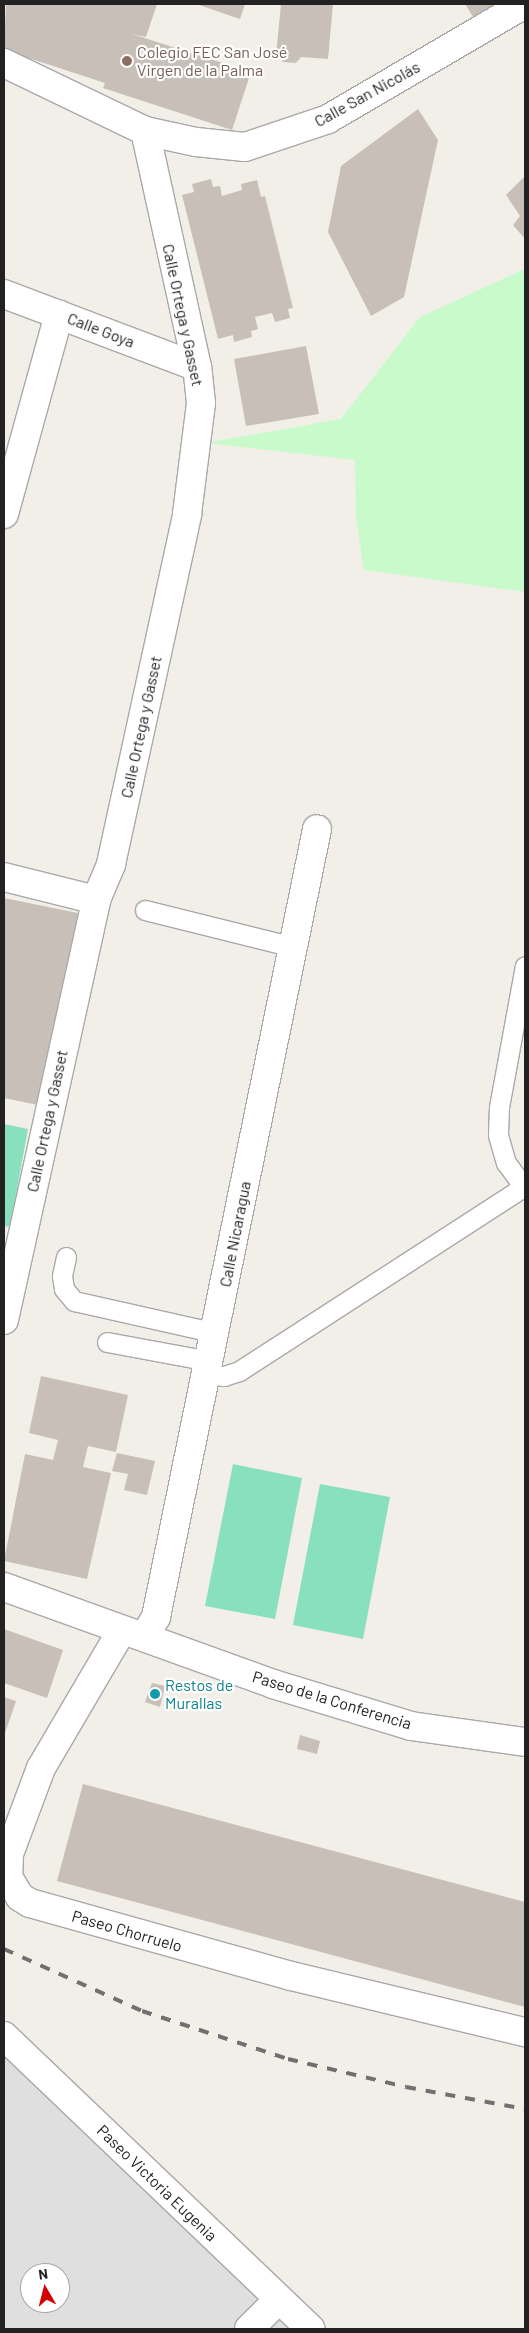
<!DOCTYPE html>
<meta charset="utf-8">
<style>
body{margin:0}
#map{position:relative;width:529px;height:2333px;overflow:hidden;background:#f2efe9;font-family:Barlow,sans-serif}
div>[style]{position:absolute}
.residential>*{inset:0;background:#e0dfdf}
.park>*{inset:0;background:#c8facc}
.pitch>*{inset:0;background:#88e0be}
.building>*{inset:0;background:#c7bfb8}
.roads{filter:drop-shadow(1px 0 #a9a9a9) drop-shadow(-1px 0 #a9a9a9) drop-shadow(0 1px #a9a9a9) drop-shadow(0 -1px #a9a9a9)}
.service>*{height:19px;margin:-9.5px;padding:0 9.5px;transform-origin:9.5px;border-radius:9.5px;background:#fff}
.minor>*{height:28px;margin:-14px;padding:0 14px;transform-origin:14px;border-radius:14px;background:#fff}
.tertiary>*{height:28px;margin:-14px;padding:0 14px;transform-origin:14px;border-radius:14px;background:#fff}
.rail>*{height:4px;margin-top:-2px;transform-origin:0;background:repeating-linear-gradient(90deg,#707070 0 10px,transparent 0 20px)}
.dots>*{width:14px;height:14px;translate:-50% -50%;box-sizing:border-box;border:2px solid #fff;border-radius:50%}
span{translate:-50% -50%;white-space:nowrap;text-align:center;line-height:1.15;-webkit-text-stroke:4.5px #fff;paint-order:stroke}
.education-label{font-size:16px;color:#785e54}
.left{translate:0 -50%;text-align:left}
.street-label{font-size:16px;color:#222}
.culture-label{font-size:16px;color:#0d838f}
.frame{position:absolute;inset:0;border:5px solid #222;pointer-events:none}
.north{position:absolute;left:20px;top:2263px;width:50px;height:50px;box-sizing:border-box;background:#fff;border:1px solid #a7a7a7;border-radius:50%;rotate:352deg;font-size:14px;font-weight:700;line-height:20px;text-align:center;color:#222}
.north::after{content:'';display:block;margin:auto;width:18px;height:22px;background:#d40000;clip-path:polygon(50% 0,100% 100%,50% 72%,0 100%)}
</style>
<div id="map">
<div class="residential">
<div style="clip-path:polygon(evenodd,4px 2036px,311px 2329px,4px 2329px,4px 2036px,30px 2273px,60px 2273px,60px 2303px,30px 2303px,30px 2273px)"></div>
</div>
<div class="park">
<div style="clip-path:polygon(525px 269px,525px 592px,364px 570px,356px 518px,355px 460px,205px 443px,341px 419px,420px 317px)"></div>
</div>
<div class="pitch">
<div style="clip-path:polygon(4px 1124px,28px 1129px,10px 1227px,4px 1226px)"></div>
<div style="clip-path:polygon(233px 1464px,302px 1478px,275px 1619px,205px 1606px)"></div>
<div style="clip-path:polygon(320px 1484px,390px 1497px,363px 1639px,293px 1625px)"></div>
</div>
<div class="building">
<div style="clip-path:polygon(6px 4px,157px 4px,146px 37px,132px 34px,251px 72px,232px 130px,103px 88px,105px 83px,4px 50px)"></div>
<div style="clip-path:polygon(196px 4px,245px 4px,240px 19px)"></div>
<div style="clip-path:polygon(281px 4px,333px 4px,328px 59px,301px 57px,296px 63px,283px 62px,276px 55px)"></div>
<div style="clip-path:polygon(465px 4px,504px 4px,475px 20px)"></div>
<div style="clip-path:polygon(418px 109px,438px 140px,404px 297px,371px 316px,328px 232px,341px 166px)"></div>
<div style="clip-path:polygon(525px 176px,525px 239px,513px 225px,520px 216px,506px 195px)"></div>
<div style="clip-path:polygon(211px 179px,213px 187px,220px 186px,222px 196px,242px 190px,241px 184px,257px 180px,261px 197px,265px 196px,293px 308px,288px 309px,290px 318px,275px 322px,272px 313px,255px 317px,258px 329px,251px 331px,252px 337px,234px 342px,233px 335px,218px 339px,182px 195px,194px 192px,192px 184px)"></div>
<div style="clip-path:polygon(306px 346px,319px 414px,246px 426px,234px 359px)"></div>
<div style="clip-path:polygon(4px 898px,78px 913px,38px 1105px,4px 1098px)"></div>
<div style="clip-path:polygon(41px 1376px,128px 1395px,116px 1452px,88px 1446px,83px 1467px,111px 1473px,87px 1579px,4px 1561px,25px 1454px,53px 1460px,58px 1440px,29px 1433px)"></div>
<div style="clip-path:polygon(117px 1453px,155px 1461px,147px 1495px,124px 1490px,128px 1474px,112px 1471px)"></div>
<div style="clip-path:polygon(4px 1629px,63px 1650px,47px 1698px,4px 1683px)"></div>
<div style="clip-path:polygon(152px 1683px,165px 1686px,160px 1707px,145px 1702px)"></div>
<div style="clip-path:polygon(4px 1697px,16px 1701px,4px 1736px)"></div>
<div style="clip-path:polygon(300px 1735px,320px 1741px,317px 1754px,297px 1749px)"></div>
<div style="clip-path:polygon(83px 1784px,525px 1902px,525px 2007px,57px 1881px)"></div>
</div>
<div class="roads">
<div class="service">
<div style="left:145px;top:910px;width:153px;rotate:14deg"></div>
<div style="left:523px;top:1186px;width:29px;rotate:-126deg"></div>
<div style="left:506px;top:1163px;width:29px;rotate:-106deg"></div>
<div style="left:498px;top:1135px;width:28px;rotate:-88deg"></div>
<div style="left:499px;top:1107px;width:143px;rotate:-79.6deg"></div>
<div style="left:66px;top:1257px;width:19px;rotate:102deg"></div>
<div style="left:62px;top:1276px;width:13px;rotate:81deg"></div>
<div style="left:64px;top:1289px;width:16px;rotate:50deg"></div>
<div style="left:74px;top:1301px;width:146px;rotate:12.7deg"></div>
<div style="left:107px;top:1342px;width:105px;rotate:10.5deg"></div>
<div style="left:207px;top:1374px;width:17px;rotate:7deg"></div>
<div style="left:224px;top:1376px;width:16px;rotate:-18deg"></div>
<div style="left:239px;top:1371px;width:341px;rotate:-32.9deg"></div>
</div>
<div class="minor">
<div style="left:4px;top:63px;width:157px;rotate:25.7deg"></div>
<div style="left:145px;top:131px;width:52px;rotate:12.2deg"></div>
<div style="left:196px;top:142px;width:49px;rotate:5.8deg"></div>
<div style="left:245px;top:147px;width:88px;rotate:-18.6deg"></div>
<div style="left:328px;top:119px;width:228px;rotate:-30.3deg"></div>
<div style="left:4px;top:294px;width:206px;rotate:20.7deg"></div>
<div style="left:4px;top:514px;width:207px;rotate:-74.6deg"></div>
<div style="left:4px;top:877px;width:95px;rotate:14deg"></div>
<div style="left:4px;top:1320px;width:430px;rotate:-77.6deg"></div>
<div style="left:96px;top:900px;width:39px;rotate:-67deg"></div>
<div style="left:111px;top:864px;width:358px;rotate:-77.7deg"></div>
<div style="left:187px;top:514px;width:112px;rotate:-82.8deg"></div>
<div style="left:201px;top:403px;width:36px;rotate:-96deg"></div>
<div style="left:197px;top:367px;width:242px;rotate:-102.4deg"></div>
<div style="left:122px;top:1630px;width:160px;rotate:120.4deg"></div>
<div style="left:41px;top:1768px;width:92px;rotate:110.4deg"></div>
<div style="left:9px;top:1854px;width:23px;rotate:92deg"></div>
<div style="left:8px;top:1877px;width:23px;rotate:59deg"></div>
<div style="left:20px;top:1897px;width:12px;rotate:31deg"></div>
<div style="left:30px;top:1903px;width:271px;rotate:15.6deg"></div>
<div style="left:291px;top:1976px;width:241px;rotate:13.5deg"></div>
<div style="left:145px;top:1636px;width:22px;rotate:-60deg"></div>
<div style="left:156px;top:1617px;width:804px;rotate:-78.45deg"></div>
<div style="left:249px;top:2329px;width:42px;rotate:-45deg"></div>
</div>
<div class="tertiary">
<div style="left:4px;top:1587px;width:286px;rotate:19.8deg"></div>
<div style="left:273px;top:1684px;width:144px;rotate:16.9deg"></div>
<div style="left:411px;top:1726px;width:115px;rotate:8deg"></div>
<div style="left:4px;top:2036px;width:424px;rotate:43.7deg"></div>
</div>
</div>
<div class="rail">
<div style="left:4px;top:1949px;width:151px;rotate:24.2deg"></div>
<div style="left:142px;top:2011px;width:154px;rotate:18.2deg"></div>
<div style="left:288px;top:2059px;width:121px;rotate:13.3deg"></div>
<div style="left:406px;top:2087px;width:121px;rotate:10.5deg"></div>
</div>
<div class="dots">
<div style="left:127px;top:61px;background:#8d6e63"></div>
<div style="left:155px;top:1694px;background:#0f9aa8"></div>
</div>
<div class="education-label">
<span class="left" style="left:137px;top:61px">Colegio FEC San José<br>Virgen de la Palma</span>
</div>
<div class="street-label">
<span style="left:367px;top:94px;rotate:-29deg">Calle San Nicolás</span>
<span style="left:183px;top:315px;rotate:78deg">Calle Ortega y Gasset</span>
<span style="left:101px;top:330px;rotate:21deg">Calle Goya</span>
<span style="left:141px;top:727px;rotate:-78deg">Calle Ortega y Gasset</span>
<span style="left:47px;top:1121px;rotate:-78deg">Calle Ortega y Gasset</span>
<span style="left:235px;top:1234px;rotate:-79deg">Calle Nicaragua</span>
<span style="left:332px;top:1700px;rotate:17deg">Paseo de la Conferencia</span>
<span style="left:127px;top:1931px;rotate:16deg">Paseo Chorruelo</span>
<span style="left:157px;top:2183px;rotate:44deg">Paseo Victoria Eugenia</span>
</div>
<div class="culture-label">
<span class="left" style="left:165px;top:1694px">Restos de<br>Murallas</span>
</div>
<div class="frame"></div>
<div class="north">N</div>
</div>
